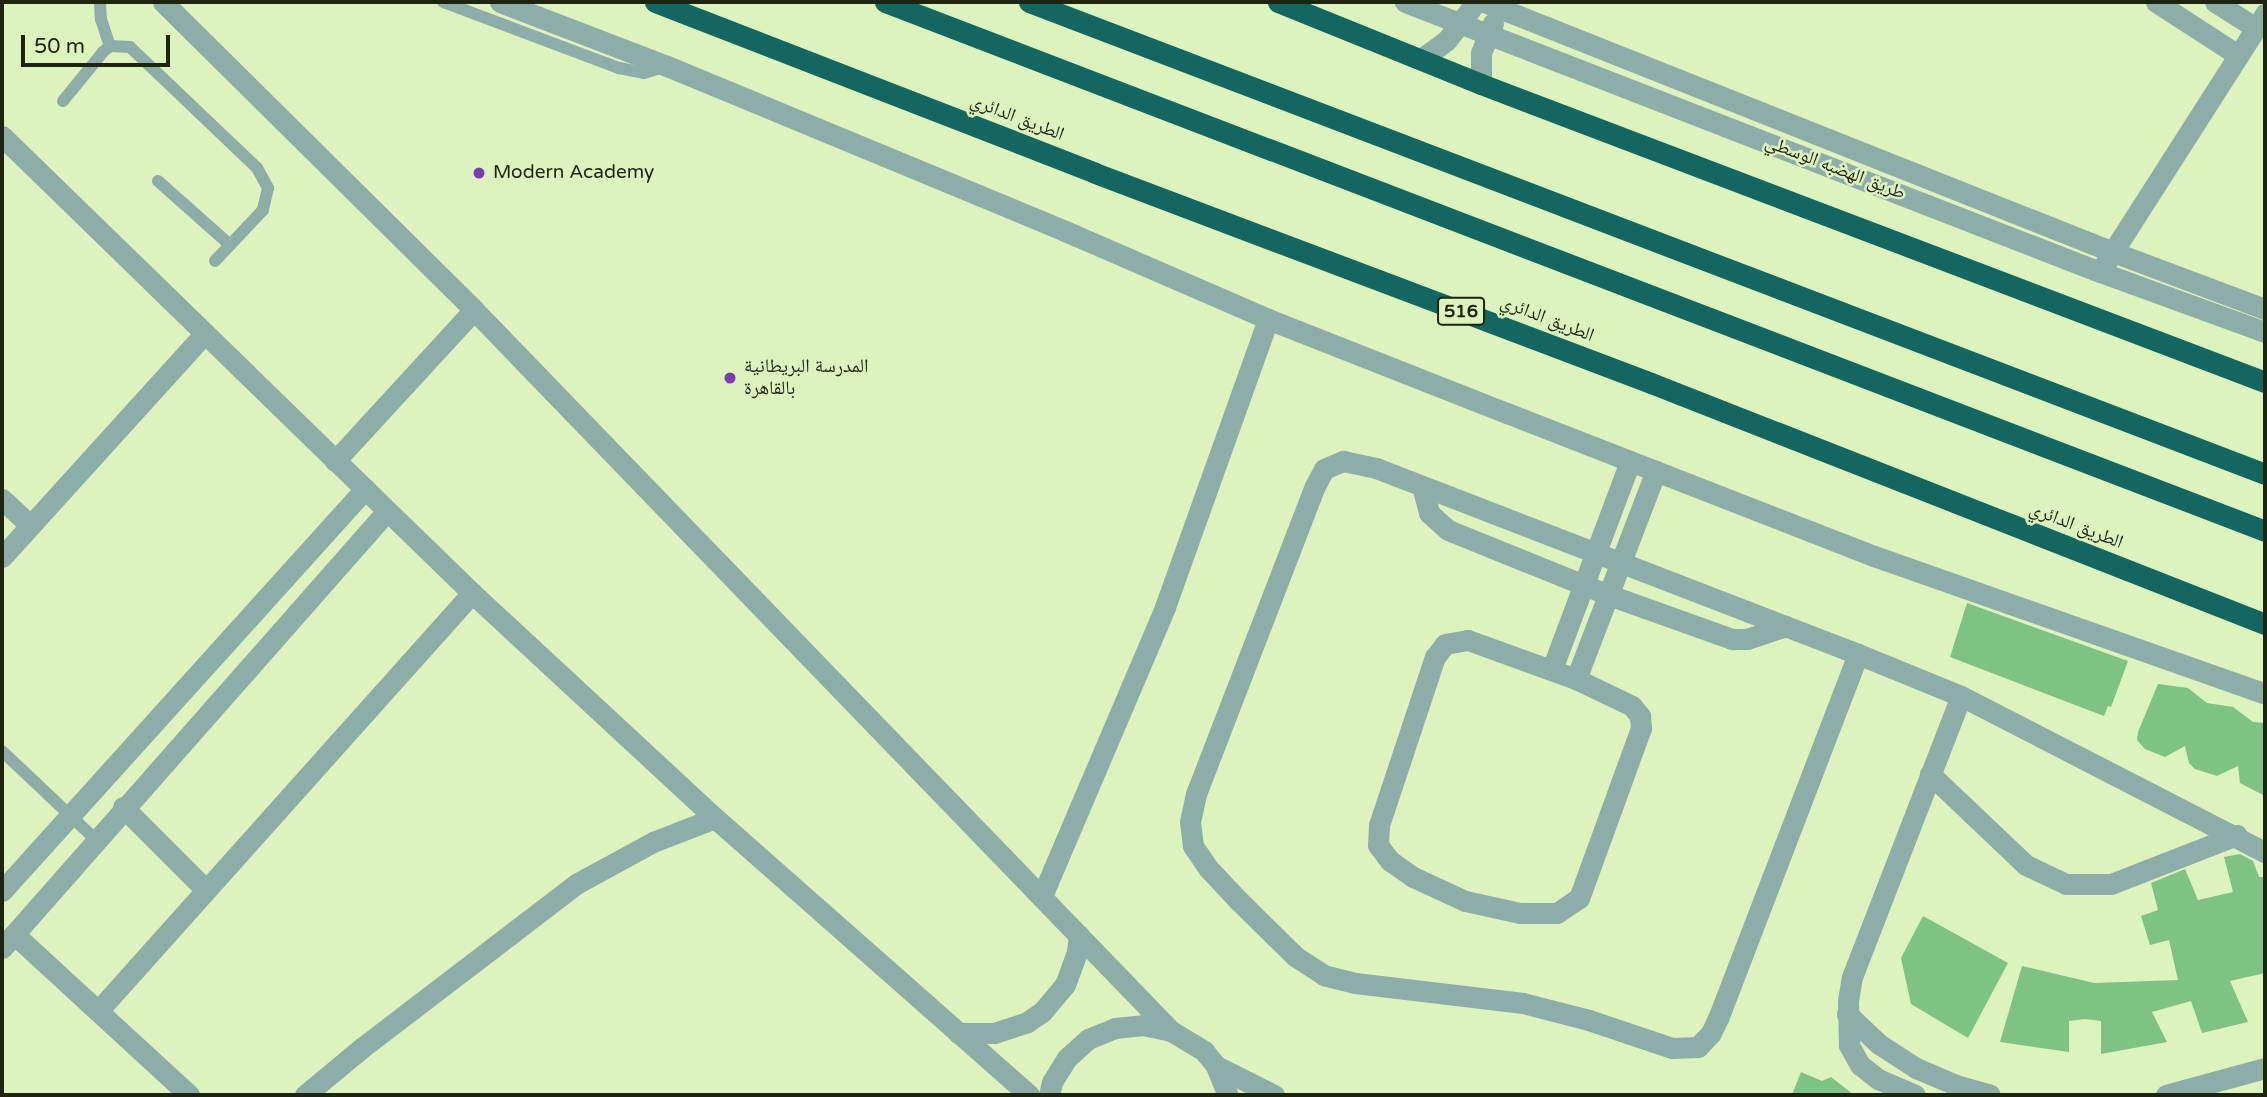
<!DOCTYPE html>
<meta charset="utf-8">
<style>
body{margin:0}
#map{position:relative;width:2267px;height:1097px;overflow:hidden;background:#dcf3bd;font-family:"Varela Round","Noto Naskh Arabic",sans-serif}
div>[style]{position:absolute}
.building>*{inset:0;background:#7ec284}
.lane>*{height:12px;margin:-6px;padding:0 6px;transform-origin:6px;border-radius:6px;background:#8eada9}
.street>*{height:21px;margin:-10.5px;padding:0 10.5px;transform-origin:10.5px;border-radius:10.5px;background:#8eada9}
.highway>*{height:21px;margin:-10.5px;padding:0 10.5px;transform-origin:10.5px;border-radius:10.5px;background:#136760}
.dots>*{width:19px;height:19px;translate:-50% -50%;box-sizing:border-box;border:4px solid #dcf3bd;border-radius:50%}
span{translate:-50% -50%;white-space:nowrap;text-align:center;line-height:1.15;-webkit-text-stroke:5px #dcf3bd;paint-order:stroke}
.shield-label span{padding:2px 5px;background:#dcf3bd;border:2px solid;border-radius:5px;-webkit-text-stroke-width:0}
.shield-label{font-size:18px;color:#1d2511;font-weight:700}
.street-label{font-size:19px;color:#1d2511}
.poi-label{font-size:19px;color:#1d2511}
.left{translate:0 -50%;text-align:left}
.frame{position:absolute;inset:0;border:4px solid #1d2511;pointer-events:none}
.scale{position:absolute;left:21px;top:35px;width:149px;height:32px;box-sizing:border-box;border:4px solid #1d2511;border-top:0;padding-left:9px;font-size:21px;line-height:24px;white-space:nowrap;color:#1d2511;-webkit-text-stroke:5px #dcf3bd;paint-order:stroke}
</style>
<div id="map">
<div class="building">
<div style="clip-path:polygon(1967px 603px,2128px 661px,2111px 707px,2108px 706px,2104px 716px,1950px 657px)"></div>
<div style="clip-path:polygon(2158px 684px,2188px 688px,2207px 703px,2233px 707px,2253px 722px,2265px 723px,2265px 796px,2240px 783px,2238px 766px,2217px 776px,2195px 769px,2189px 763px,2185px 746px,2165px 757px,2145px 749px,2137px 740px,2138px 732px)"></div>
<div style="clip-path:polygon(2240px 854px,2253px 861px,2259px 877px,2265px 877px,2265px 973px,2230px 981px,2248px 1022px,2202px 1033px,2191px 1001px,2152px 1012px,2167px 1042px,2101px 1054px,2101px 1021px,2085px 1019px,2069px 1021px,2069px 1052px,2000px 1042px,2022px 966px,2094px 983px,2178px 980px,2169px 940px,2150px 945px,2141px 916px,2158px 910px,2151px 883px,2185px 869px,2198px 900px,2233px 892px,2224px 857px)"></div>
<div style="clip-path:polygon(1923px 916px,2008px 963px,1968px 1038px,1911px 1004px,1901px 958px)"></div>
<div style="clip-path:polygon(1801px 1072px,1822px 1081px,1831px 1077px,1854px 1095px,1792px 1095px)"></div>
</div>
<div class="lane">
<div style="left:100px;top:2px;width:17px;rotate:87deg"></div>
<div style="left:101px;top:19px;width:28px;rotate:72deg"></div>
<div style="left:443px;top:2px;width:188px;rotate:20.6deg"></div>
<div style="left:619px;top:68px;width:25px;rotate:11deg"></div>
<div style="left:644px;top:73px;width:24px;rotate:-17deg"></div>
<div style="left:63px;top:101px;width:63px;rotate:-50.8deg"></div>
<div style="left:103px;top:52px;width:9px;rotate:-41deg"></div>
<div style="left:110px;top:46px;width:20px;rotate:3deg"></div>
<div style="left:130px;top:47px;width:175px;rotate:43.6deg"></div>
<div style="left:257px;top:168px;width:23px;rotate:61deg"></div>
<div style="left:268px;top:188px;width:23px;rotate:103deg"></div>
<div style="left:263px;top:210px;width:70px;rotate:133.3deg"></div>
<div style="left:158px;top:181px;width:96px;rotate:41.6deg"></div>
<div style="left:2px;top:751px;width:129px;rotate:43.4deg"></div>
</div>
<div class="street">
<div style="left:163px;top:2px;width:438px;rotate:44.7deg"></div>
<div style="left:474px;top:310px;width:1003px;rotate:45.97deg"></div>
<div style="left:500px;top:2px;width:179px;rotate:21deg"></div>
<div style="left:667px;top:66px;width:431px;rotate:22.5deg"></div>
<div style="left:1065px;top:231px;width:221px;rotate:23.4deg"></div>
<div style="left:1268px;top:319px;width:257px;rotate:21.5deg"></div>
<div style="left:1507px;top:413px;width:394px;rotate:21.3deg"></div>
<div style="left:1874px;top:556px;width:415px;rotate:19.4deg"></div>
<div style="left:1405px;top:2px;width:746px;rotate:21.23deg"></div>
<div style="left:2100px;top:272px;width:176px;rotate:20deg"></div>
<div style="left:1484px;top:2px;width:677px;rotate:21.68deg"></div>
<div style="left:2113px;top:252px;width:162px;rotate:20.6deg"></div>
<div style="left:2156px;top:2px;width:98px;rotate:32.9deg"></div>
<div style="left:2215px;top:2px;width:49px;rotate:32.4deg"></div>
<div style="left:1421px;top:59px;width:32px;rotate:-36deg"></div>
<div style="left:1447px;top:40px;width:48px;rotate:-52.7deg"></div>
<div style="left:1481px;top:84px;width:31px;rotate:-90deg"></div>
<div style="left:1481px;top:53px;width:32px;rotate:-68deg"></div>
<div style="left:2px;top:136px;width:656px;rotate:44.2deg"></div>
<div style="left:472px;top:593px;width:331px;rotate:42.8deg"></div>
<div style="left:715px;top:818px;width:419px;rotate:41.4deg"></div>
<div style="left:2105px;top:264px;width:297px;rotate:-57.4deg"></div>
<div style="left:335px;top:461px;width:205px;rotate:-47.4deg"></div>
<div style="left:1422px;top:486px;width:28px;rotate:75deg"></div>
<div style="left:1429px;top:513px;width:25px;rotate:42deg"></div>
<div style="left:1448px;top:530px;width:174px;rotate:22deg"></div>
<div style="left:1609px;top:595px;width:131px;rotate:19.7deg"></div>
<div style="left:1732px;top:639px;width:15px"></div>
<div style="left:1747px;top:639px;width:41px;rotate:-18.4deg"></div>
<div style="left:2px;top:499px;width:37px;rotate:43deg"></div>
<div style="left:2px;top:557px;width:302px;rotate:-47.8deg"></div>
<div style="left:1468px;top:640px;width:115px;rotate:19.9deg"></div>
<div style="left:1576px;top:679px;width:62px;rotate:25.7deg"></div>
<div style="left:1632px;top:706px;width:13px;rotate:51deg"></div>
<div style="left:1640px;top:716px;width:12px;rotate:85deg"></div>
<div style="left:1641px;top:728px;width:181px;rotate:110deg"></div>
<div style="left:1579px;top:898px;width:27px;rotate:146deg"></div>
<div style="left:1557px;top:913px;width:37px;rotate:180deg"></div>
<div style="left:1520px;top:913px;width:56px;rotate:-167.7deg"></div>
<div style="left:1465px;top:901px;width:57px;rotate:-155.2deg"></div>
<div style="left:1413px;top:877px;width:28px;rotate:-145deg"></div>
<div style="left:1390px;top:861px;width:20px;rotate:-127deg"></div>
<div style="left:1378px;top:845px;width:20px;rotate:-87deg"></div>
<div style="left:1379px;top:825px;width:177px;rotate:-71.6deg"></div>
<div style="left:1435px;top:657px;width:16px;rotate:-52deg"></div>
<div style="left:1445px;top:644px;width:23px;rotate:-10deg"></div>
<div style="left:1858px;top:654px;width:390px;rotate:111deg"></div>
<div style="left:1718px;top:1018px;width:17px;rotate:115deg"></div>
<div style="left:1711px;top:1033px;width:19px;rotate:133deg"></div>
<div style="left:1698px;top:1047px;width:26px;rotate:178deg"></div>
<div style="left:1672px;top:1048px;width:88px;rotate:-161.4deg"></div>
<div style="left:1589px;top:1020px;width:68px;rotate:-165.6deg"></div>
<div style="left:1523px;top:1003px;width:169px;rotate:-173.2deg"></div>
<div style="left:1355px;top:983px;width:32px;rotate:-166deg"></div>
<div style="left:1324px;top:975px;width:35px;rotate:-147deg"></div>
<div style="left:1295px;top:956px;width:78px;rotate:-135.5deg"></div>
<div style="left:1239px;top:901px;width:45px;rotate:-133.2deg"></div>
<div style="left:1208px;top:868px;width:27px;rotate:-124deg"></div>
<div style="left:1193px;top:846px;width:24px;rotate:-97deg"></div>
<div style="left:1190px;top:822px;width:29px;rotate:-78deg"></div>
<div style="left:1196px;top:794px;width:330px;rotate:-68.9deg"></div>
<div style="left:1315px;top:486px;width:19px;rotate:-62deg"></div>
<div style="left:1324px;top:469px;width:21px;rotate:-23deg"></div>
<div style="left:1343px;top:461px;width:34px;rotate:12deg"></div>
<div style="left:1376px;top:468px;width:517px;rotate:21.1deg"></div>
<div style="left:1858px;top:654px;width:111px;rotate:22.2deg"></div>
<div style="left:1961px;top:696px;width:342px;rotate:27.2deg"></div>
<div style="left:1552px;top:669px;width:222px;rotate:-69.4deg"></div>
<div style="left:1576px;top:679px;width:223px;rotate:-69deg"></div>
<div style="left:1930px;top:774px;width:132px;rotate:43.5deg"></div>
<div style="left:2026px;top:865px;width:44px;rotate:25.4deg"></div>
<div style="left:2066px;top:884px;width:45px"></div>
<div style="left:2111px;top:884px;width:135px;rotate:-21.3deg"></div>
<div style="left:123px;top:807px;width:116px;rotate:45deg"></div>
<div style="left:2px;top:891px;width:542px;rotate:-47.92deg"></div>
<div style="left:1042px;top:896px;width:314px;rotate:-66.9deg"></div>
<div style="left:1165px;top:607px;width:306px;rotate:-70.3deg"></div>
<div style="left:14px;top:934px;width:238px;rotate:42.6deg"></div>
<div style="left:2px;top:948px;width:582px;rotate:-48.62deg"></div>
<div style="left:98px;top:1011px;width:561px;rotate:-48.18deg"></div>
<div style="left:1847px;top:1014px;width:44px;rotate:43.2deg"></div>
<div style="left:1879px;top:1044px;width:44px;rotate:33deg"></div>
<div style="left:1916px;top:1068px;width:43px;rotate:23deg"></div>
<div style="left:1956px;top:1085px;width:35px;rotate:16deg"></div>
<div style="left:958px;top:1033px;width:36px"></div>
<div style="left:994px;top:1033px;width:35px;rotate:-18deg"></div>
<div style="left:1027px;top:1022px;width:18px;rotate:-34deg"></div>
<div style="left:1042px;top:1012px;width:35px;rotate:-50deg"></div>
<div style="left:1065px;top:985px;width:35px;rotate:-70deg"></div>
<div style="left:1077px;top:952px;width:17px;rotate:-83deg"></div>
<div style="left:1216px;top:1066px;width:65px;rotate:26.6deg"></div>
<div style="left:305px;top:1095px;width:75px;rotate:-39.6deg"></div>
<div style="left:363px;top:1047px;width:268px;rotate:-37.4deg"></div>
<div style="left:576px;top:884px;width:88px;rotate:-28.6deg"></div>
<div style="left:653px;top:842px;width:66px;rotate:-21.2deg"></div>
<div style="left:1049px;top:1095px;width:13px;rotate:-77deg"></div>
<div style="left:1052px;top:1082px;width:28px;rotate:-58deg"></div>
<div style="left:1067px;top:1058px;width:28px;rotate:-42deg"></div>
<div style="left:1088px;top:1039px;width:29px;rotate:-22deg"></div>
<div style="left:1115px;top:1028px;width:28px;rotate:-6deg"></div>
<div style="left:1143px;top:1025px;width:29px;rotate:12deg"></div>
<div style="left:1171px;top:1031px;width:39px;rotate:31deg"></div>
<div style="left:1204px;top:1051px;width:19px;rotate:51deg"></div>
<div style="left:1216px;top:1066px;width:31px;rotate:68deg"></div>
<div style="left:1915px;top:1095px;width:40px;rotate:-156.6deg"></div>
<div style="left:1878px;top:1079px;width:23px;rotate:-142deg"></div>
<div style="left:1860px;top:1065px;width:23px;rotate:-119deg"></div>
<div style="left:1849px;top:1045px;width:44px;rotate:-91.3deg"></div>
<div style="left:1848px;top:1001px;width:24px;rotate:-81deg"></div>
<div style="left:1852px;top:977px;width:301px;rotate:-68.8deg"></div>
<div style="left:2166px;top:1095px;width:103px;rotate:-15.3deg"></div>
</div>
<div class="highway">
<div style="left:655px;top:2px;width:472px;rotate:21.2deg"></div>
<div style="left:1095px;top:173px;width:594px;rotate:20.69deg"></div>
<div style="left:1651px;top:383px;width:660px;rotate:21.43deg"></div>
<div style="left:885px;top:2px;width:1478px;rotate:20.97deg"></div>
<div style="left:1029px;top:2px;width:1323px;rotate:20.9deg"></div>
<div style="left:1278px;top:2px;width:219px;rotate:22deg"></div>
<div style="left:1481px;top:84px;width:839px;rotate:20.81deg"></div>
</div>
<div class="dots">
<div style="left:479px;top:173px;background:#7c3cb1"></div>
<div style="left:730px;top:378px;background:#7c3cb1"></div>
</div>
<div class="shield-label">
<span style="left:1461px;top:311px">516</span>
</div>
<div class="street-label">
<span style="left:1017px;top:118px;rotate:21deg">الطريق الدائري</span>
<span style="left:1835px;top:168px;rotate:21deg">طريق الهضبه الوسطي</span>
<span style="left:1547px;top:319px;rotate:21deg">الطريق الدائري</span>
<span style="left:2076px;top:526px;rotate:21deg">الطريق الدائري</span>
</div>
<div class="poi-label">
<span class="left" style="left:493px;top:173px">Modern Academy</span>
<span class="left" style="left:744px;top:378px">المدرسة البريطانية<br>بالقاهرة</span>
</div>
<div class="frame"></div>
<div class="scale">50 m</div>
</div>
